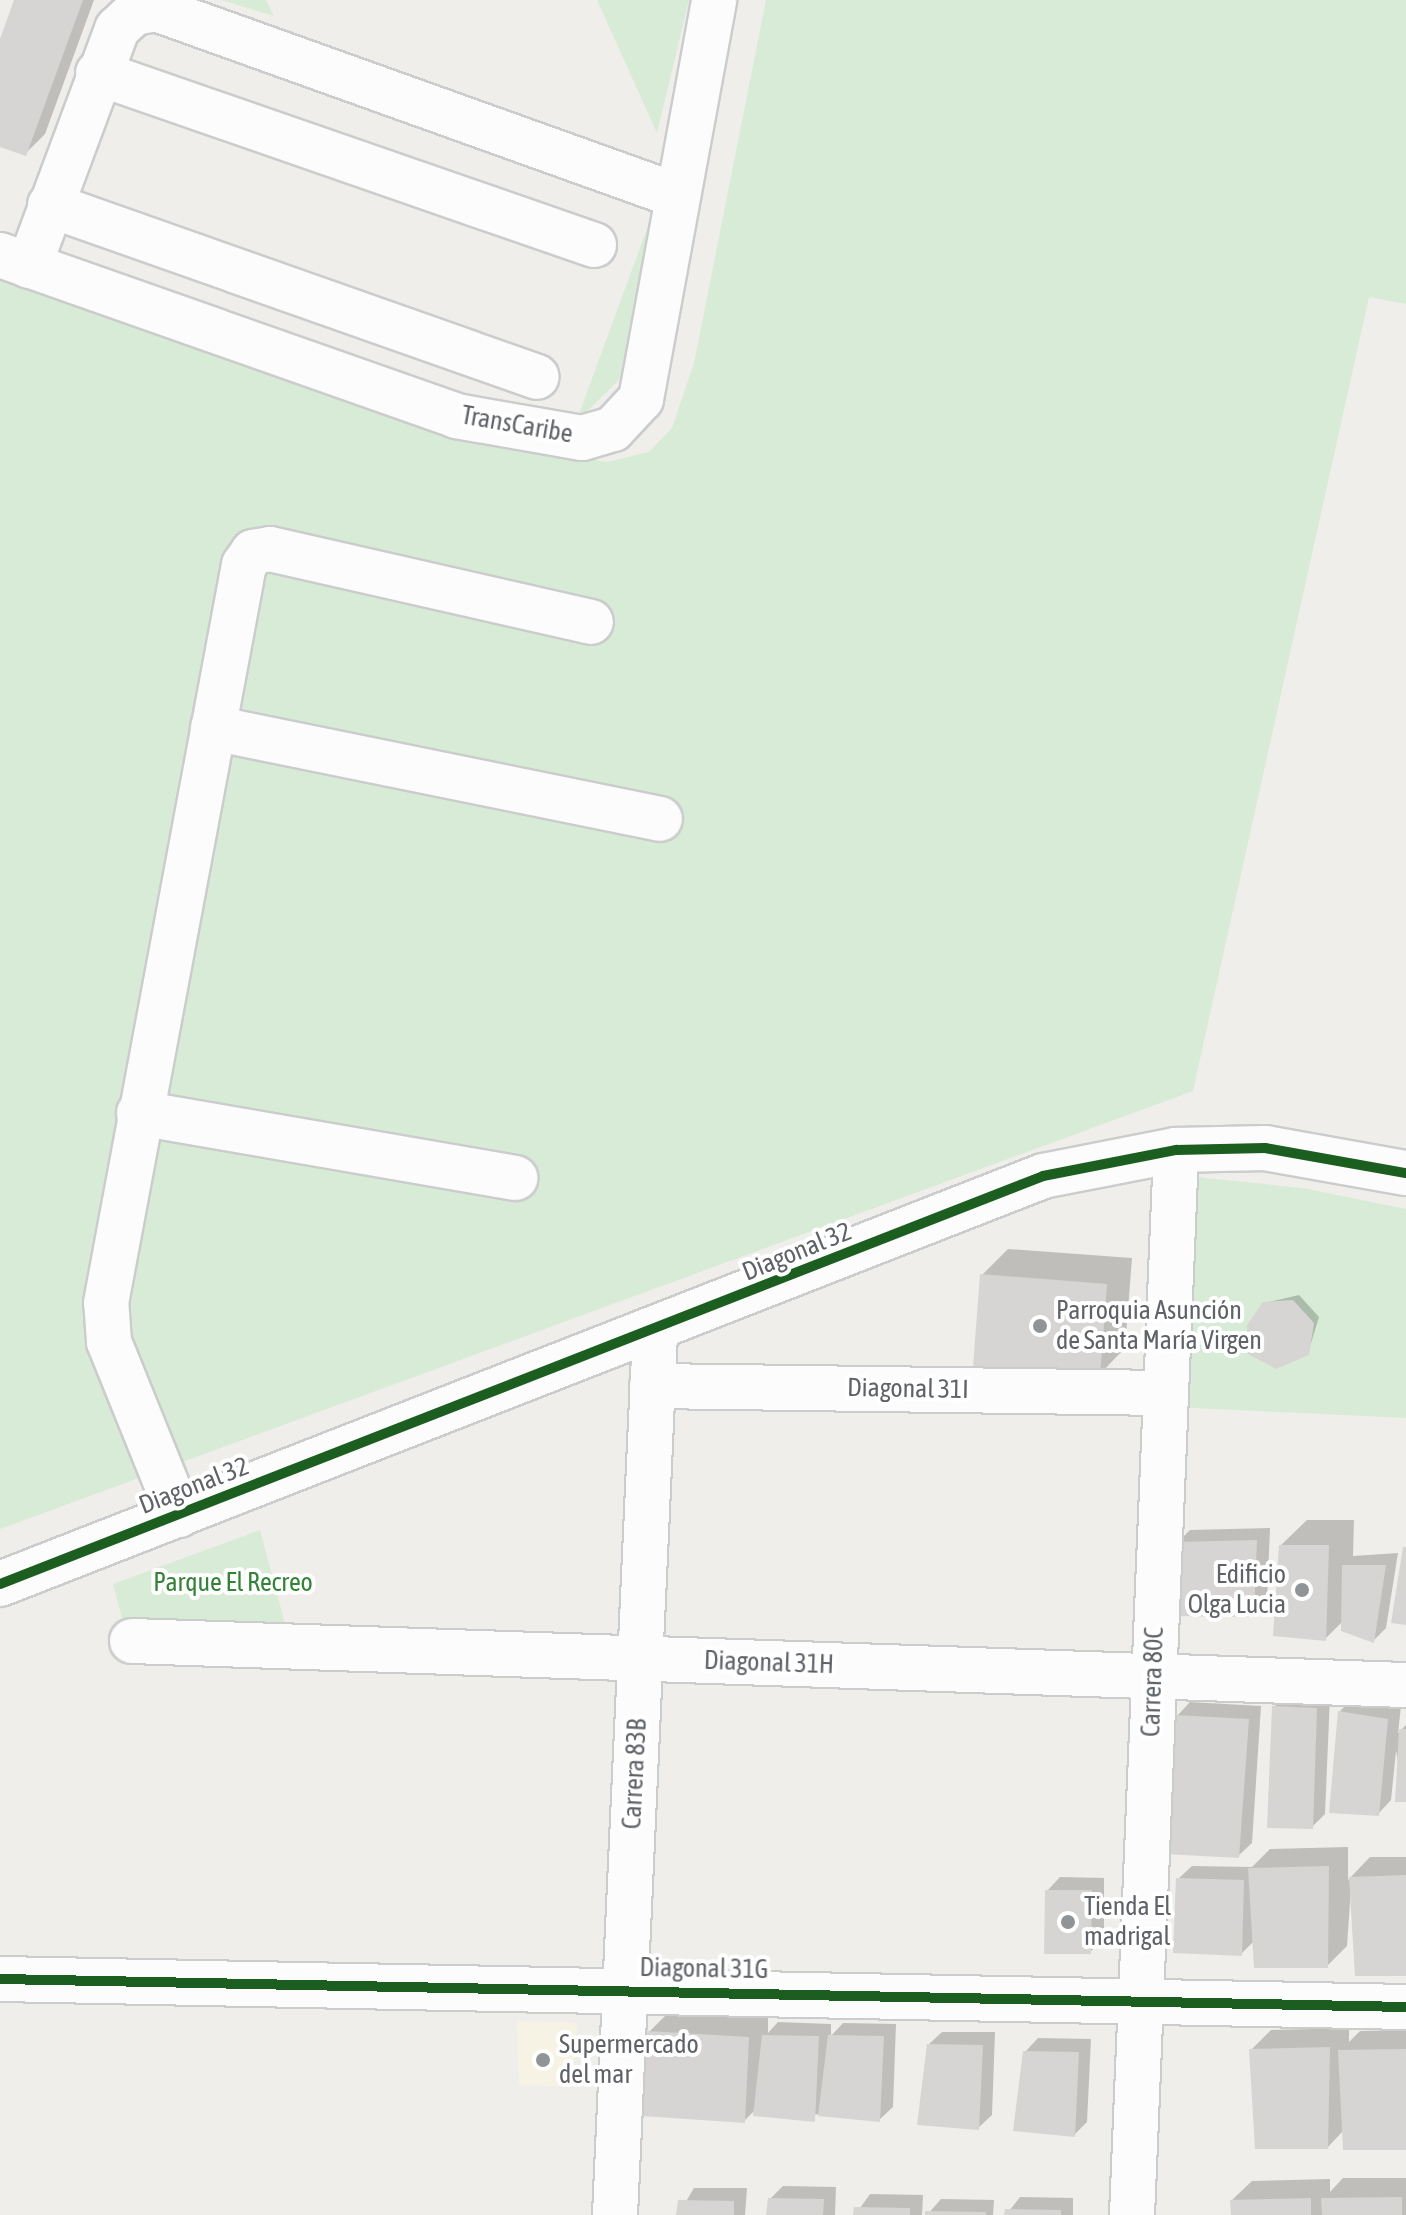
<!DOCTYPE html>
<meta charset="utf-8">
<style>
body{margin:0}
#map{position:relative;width:1406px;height:2215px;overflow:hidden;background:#efeeea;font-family:"Asap Condensed",sans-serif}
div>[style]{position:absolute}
.commercial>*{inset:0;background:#f7f3e4}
.green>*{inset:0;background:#d8ebd6}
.shadow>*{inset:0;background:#0003}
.building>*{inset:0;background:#d6d5d3}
.roads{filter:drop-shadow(2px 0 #cbcccc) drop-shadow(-2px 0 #cbcccc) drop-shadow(0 2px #cbcccc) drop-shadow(0 -2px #cbcccc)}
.minor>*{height:44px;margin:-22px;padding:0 22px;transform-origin:22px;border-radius:22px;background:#fdfcfc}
.cycleway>*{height:10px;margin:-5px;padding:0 5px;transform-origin:5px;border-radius:5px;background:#1b5e20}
.dots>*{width:22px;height:22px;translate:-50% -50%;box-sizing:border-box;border:4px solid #fff;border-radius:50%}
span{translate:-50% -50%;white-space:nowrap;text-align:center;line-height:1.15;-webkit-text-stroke:8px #fff;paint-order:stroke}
.street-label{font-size:26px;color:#5f6368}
.poi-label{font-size:26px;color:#5f6368}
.left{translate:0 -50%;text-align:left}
.right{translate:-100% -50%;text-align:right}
.park-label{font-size:26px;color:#348238}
</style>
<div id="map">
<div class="commercial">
<div style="clip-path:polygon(517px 2021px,577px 2023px,571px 2087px,519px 2085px)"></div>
</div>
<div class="green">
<div style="clip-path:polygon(221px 0,266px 0,274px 16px)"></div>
<div style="clip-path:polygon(597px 0,689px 0,657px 133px)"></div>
<div style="clip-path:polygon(766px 0,1406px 0,1406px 304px,1369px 297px,1193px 1091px,0 1529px,0 273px,440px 430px,607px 462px,649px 452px,672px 428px,694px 363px)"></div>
<div style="clip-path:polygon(655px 207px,623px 376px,576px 422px)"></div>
<div style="clip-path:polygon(1185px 1176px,1303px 1188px,1406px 1209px,1406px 1418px,1174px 1407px)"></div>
<div style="clip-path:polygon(260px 1530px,285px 1624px,125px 1629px,113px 1584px)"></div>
</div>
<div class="shadow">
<div style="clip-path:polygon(16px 0,94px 0,45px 134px,25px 154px,0 145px,0 45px)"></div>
<div style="clip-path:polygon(1008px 1249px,1132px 1258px,1125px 1348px,1099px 1375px,982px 1275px)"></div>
<div style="clip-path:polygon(1299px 1295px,1319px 1317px,1308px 1353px,1264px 1303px)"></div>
<div style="clip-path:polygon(1307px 1520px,1354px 1520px,1353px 1556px,1398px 1553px,1386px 1628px,1373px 1641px,1343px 1621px,1325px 1639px,1280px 1546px)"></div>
<div style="clip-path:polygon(1270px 1528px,1267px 1602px,1254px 1615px,1177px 1543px,1190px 1530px)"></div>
<div style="clip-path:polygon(1287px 1694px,1330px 1696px,1325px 1814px,1312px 1827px,1274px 1707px)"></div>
<div style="clip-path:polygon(1353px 1698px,1401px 1706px,1398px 1733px,1406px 1725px,1406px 1800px,1396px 1751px,1391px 1800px,1378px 1814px,1340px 1711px)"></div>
<div style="clip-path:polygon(1190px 1702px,1261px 1706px,1252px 1843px,1238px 1856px,1177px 1716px)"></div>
<div style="clip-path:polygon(1348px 1847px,1348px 1880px,1370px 1857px,1406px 1857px,1406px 1974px,1351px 1888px,1347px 1946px,1327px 1966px,1255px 1940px,1241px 1954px,1178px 1879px,1192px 1866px,1252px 1867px,1270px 1849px)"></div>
<div style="clip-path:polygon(1060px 1877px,1104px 1878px,1104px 1939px,1090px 1952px,1047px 1891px)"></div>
<div style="clip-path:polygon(669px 2012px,768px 2018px,768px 2033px,778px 2022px,831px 2024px,831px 2036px,843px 2023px,896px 2024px,893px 2107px,879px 2120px,756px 2109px,744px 2121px,649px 2032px)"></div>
<div style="clip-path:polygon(1349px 2028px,1349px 2042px,1360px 2031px,1406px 2030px,1406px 2148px,1344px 2130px,1328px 2147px,1251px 2050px,1271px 2030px)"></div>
<div style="clip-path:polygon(942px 2032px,995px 2032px,992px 2115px,978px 2128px,928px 2045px)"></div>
<div style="clip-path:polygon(1038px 2038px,1091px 2039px,1087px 2122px,1074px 2135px,1025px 2052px)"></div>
<div style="clip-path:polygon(1343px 2178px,1406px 2178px,1406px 2215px,1233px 2215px,1232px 2200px,1252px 2181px,1330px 2179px,1330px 2192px)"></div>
<div style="clip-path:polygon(783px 2186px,836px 2187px,835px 2215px,768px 2215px,770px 2199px)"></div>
<div style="clip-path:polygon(694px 2188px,747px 2188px,745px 2215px,678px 2215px)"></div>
<div style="clip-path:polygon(870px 2194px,923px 2195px,922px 2215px,855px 2215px)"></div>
<div style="clip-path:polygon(1020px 2197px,1073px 2198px,1073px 2215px,1006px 2215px)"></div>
<div style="clip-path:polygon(941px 2199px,994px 2200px,993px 2215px,927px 2215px)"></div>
</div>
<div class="building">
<div style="clip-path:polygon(14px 0,83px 0,26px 156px,0 147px,0 39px)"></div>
<div style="clip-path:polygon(980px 1274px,1107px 1284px,1100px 1377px,973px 1367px)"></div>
<div style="clip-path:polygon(1293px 1300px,1314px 1323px,1309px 1355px,1276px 1369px,1248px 1354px,1247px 1325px,1263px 1302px)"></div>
<div style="clip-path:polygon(1257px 1540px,1254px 1617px,1168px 1616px,1175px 1542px)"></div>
<div style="clip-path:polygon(1279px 1545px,1329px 1545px,1326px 1641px,1273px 1636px)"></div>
<div style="clip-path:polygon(1403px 1547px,1406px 1547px,1406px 1625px,1391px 1623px)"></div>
<div style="clip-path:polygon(1342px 1565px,1386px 1565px,1374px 1643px,1341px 1631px)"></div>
<div style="clip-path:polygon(1272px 1706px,1317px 1708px,1313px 1829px,1267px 1828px)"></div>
<div style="clip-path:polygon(1338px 1711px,1388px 1719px,1379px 1816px,1329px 1813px)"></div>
<div style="clip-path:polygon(1175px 1715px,1249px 1719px,1239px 1858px,1165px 1854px)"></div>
<div style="clip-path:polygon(1399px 1729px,1406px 1729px,1406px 1802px,1395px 1802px)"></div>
<div style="clip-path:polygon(1329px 1866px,1328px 1968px,1254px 1968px,1248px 1868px)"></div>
<div style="clip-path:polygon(1406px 1875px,1406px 1976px,1355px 1976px,1349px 1877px)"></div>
<div style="clip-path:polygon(1176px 1878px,1244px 1880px,1242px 1956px,1173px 1953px)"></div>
<div style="clip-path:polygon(1045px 1890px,1092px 1890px,1091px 1954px,1044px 1954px)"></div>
<div style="clip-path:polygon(647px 2031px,749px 2037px,745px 2123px,642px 2116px)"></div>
<div style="clip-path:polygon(762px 2035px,819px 2036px,815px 2122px,753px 2116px)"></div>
<div style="clip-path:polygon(828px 2035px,884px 2036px,880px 2122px,818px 2116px)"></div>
<div style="clip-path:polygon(927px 2044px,983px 2045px,979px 2130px,917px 2125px)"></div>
<div style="clip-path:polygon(1330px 2047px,1328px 2149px,1255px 2149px,1249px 2049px)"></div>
<div style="clip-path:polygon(1406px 2049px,1406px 2150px,1343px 2150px,1338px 2050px)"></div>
<div style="clip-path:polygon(1023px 2051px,1079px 2052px,1075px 2137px,1013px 2131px)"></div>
<div style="clip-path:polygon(1402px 2197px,1402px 2215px,1322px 2215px,1321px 2198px)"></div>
<div style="clip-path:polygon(768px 2198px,824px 2199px,823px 2215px,766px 2215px)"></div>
<div style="clip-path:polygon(1311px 2198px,1311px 2215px,1231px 2215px,1230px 2200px)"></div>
<div style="clip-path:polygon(678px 2200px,734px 2201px,734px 2215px,676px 2215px)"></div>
<div style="clip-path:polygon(854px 2207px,910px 2208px,910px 2215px,853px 2215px)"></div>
<div style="clip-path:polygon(1005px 2209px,1061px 2210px,1061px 2215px,1004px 2215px)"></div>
<div style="clip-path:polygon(925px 2211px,986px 2212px,986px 2215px,925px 2215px)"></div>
</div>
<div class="roads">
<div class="minor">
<div style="left:98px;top:73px;width:525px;rotate:19.13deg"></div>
<div style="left:50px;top:205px;width:516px;rotate:19.45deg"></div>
<div style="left:0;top:255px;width:484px;rotate:19.4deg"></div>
<div style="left:456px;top:416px;width:128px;rotate:9.9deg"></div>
<div style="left:582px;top:438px;width:32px;rotate:-16deg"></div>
<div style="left:613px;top:429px;width:41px;rotate:-47deg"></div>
<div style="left:641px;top:399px;width:406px;rotate:-79.6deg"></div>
<div style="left:29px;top:266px;width:253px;rotate:-69.6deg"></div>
<div style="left:117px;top:29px;width:23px;rotate:-43deg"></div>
<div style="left:134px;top:13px;width:22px;rotate:-10deg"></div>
<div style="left:156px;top:9px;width:554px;rotate:19.71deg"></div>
<div style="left:213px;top:728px;width:456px;rotate:11.5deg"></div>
<div style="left:139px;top:1113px;width:382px;rotate:9.8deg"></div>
<div style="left:652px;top:1386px;width:512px;rotate:0.78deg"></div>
<div style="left:179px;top:1515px;width:187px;rotate:-112deg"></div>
<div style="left:109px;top:1342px;width:39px;rotate:-94deg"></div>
<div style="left:106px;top:1303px;width:751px;rotate:-79.41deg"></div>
<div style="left:244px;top:565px;width:16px;rotate:-55deg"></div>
<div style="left:253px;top:552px;width:17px;rotate:-10deg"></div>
<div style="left:270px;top:549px;width:329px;rotate:12.8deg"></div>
<div style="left:0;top:1584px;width:1120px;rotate:-21.36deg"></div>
<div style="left:1043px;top:1176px;width:136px;rotate:-11.1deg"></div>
<div style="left:1176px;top:1150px;width:89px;rotate:-1.3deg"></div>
<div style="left:1265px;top:1148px;width:143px;rotate:10.1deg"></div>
<div style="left:132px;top:1641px;width:1275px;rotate:1.98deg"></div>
<div style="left:0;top:1979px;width:1406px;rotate:1.14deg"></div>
<div style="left:615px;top:2215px;width:883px;rotate:-87.4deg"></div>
<div style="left:1132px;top:2215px;width:1066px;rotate:-87.63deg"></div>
</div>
</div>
<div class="cycleway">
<div style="left:0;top:1584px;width:1120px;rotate:-21.36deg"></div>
<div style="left:1043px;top:1176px;width:136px;rotate:-11.1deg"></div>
<div style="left:1176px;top:1150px;width:89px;rotate:-1.3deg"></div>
<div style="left:1265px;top:1148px;width:143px;rotate:10.1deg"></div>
<div style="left:0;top:1979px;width:1406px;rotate:1.14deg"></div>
</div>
<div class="dots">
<div style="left:1040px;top:1326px;background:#919496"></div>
<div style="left:1302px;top:1590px;background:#919496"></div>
<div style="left:1068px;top:1922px;background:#919496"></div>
<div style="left:543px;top:2060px;background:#919496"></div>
</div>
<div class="street-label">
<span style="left:517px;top:425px;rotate:10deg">TransCaribe</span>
<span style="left:797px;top:1252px;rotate:-22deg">Diagonal 32</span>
<span style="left:908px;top:1389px;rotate:1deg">Diagonal 31I</span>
<span style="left:194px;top:1486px;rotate:-21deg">Diagonal 32</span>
<span style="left:769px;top:1663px;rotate:2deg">Diagonal 31H</span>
<span style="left:1153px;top:1682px;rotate:-88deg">Carrera 80C</span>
<span style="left:635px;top:1774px;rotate:-87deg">Carrera 83B</span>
<span style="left:704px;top:1969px;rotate:1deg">Diagonal 31G</span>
</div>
<div class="poi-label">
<span class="left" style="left:1056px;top:1326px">Parroquia Asunción<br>de Santa María Virgen</span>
<span class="right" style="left:1286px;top:1590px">Edificio<br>Olga Lucia</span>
<span class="left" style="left:1084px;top:1922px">Tienda El<br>madrigal</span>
<span class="left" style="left:559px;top:2060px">Supermercado<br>del mar</span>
</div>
<div class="park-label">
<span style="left:233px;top:1583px">Parque El Recreo</span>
</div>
</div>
